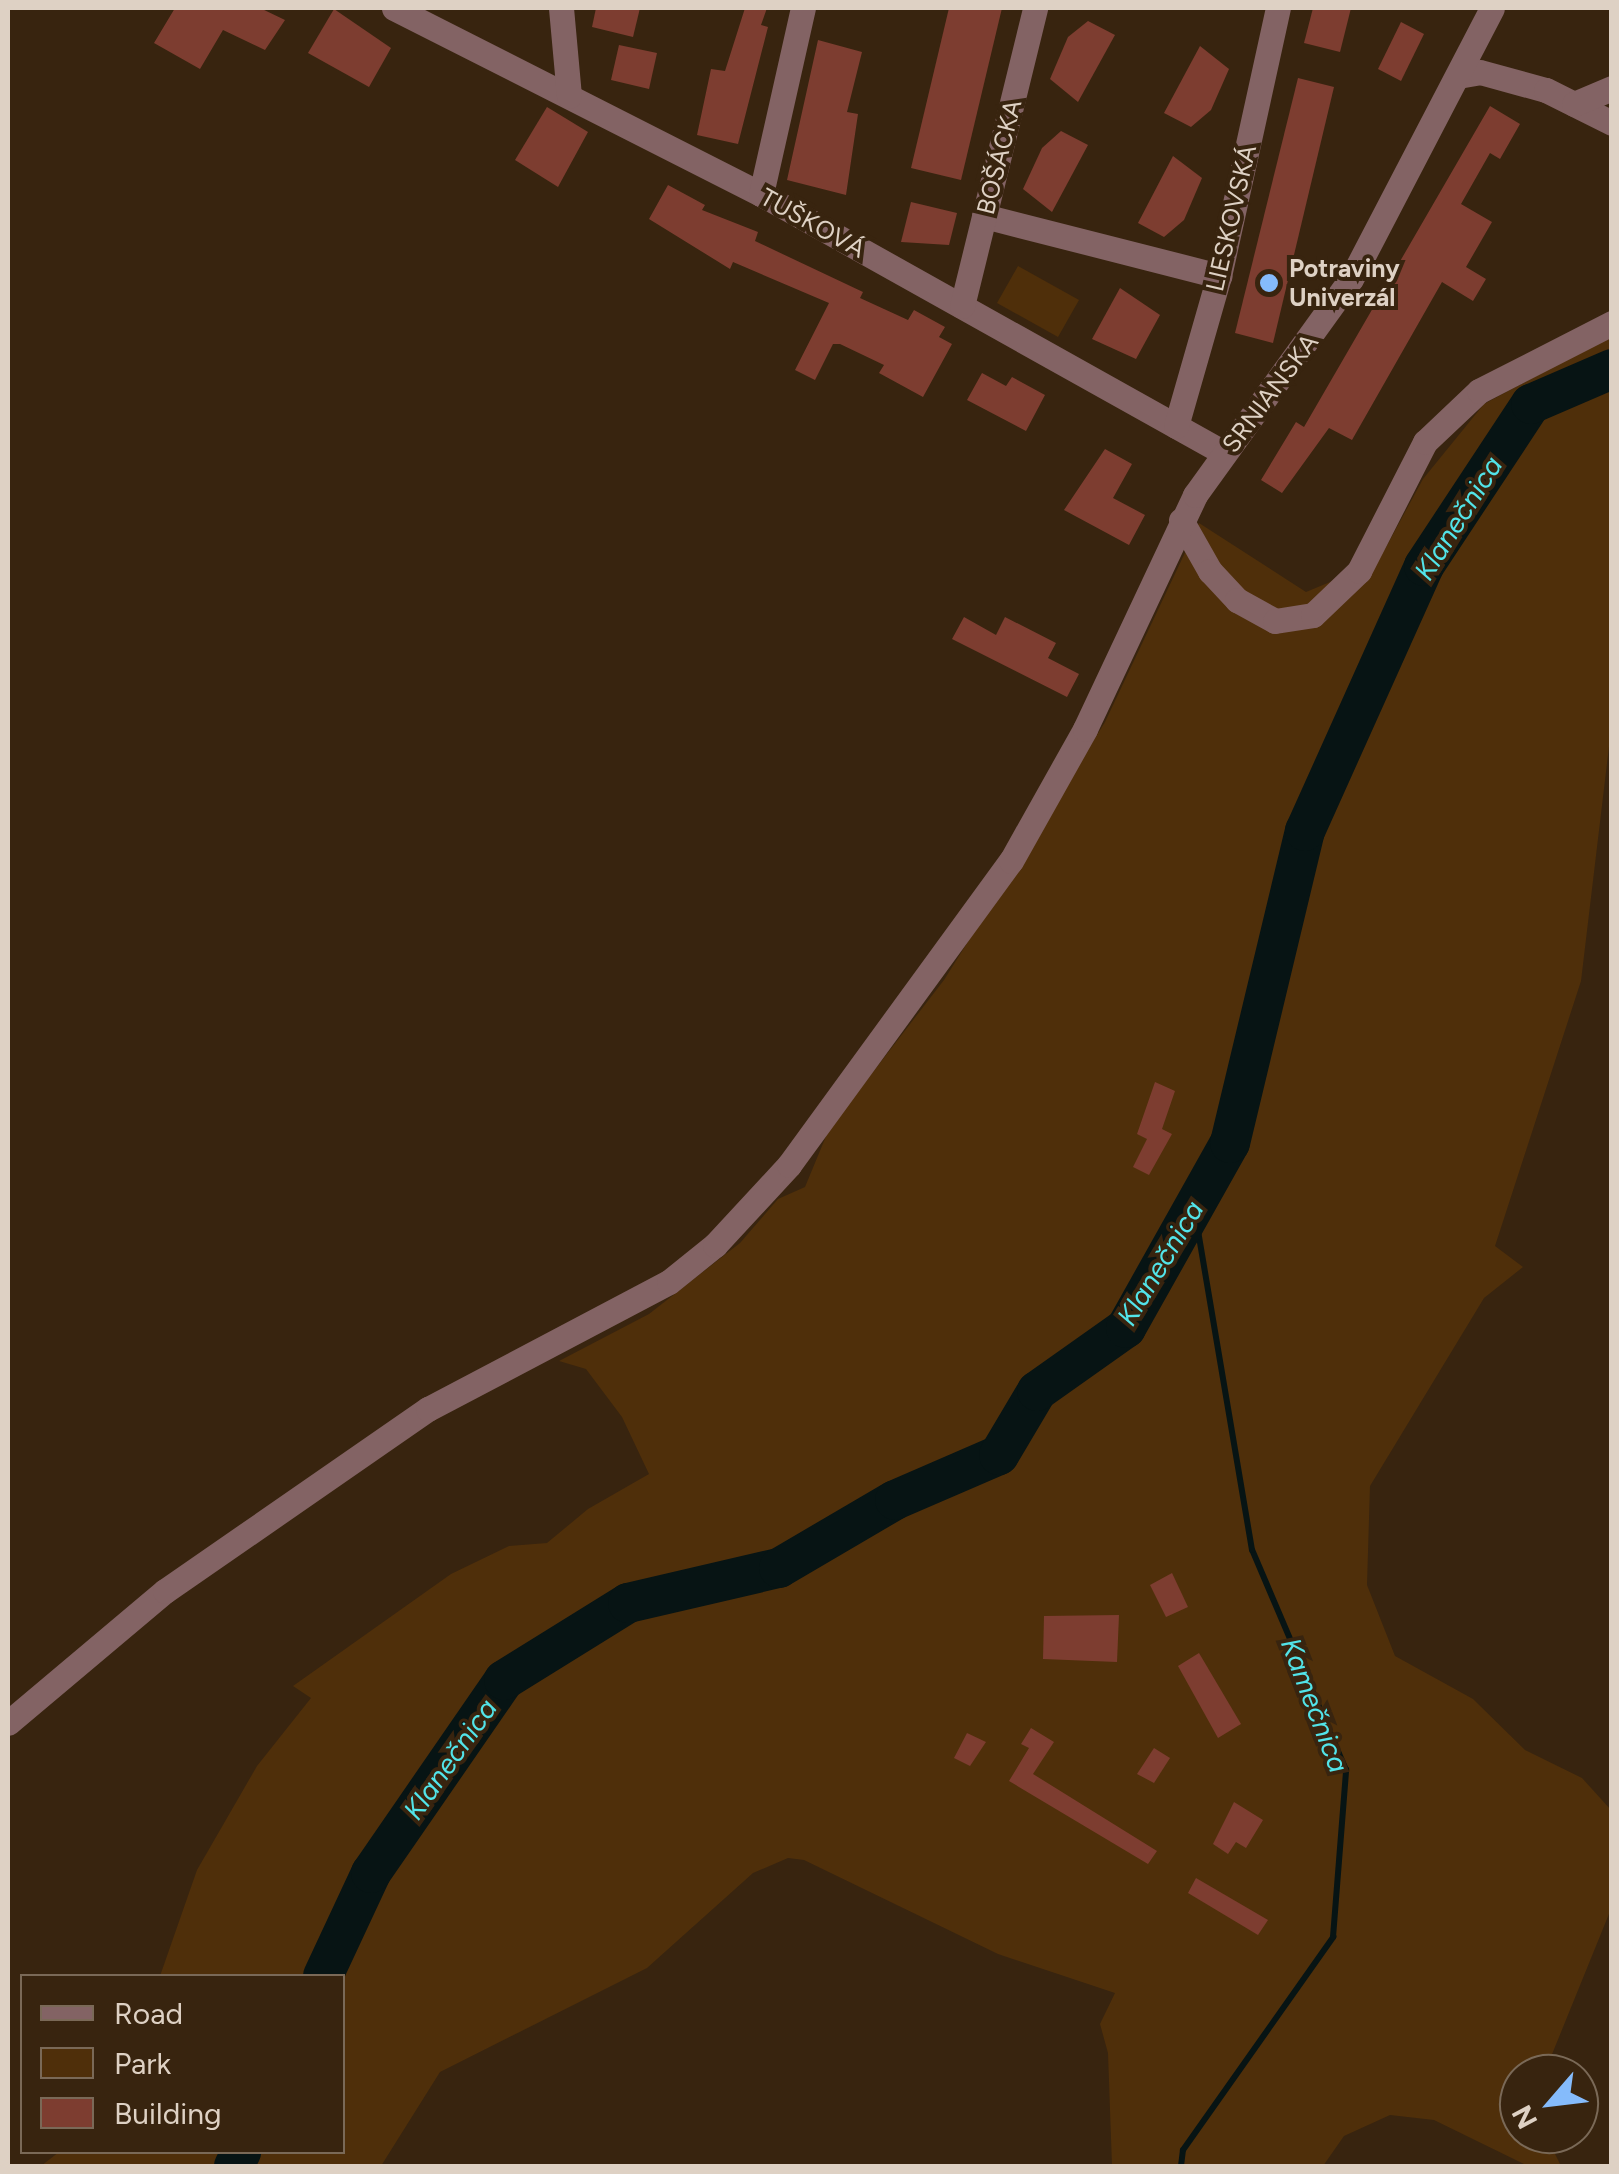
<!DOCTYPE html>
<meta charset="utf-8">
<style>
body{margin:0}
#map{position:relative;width:1619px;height:2174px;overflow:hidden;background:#38240f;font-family:Figtree,sans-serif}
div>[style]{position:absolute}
.green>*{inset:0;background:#4f2f0a}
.stream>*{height:6px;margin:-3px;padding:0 3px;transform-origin:3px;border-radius:3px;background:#071414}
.river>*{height:40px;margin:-20px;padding:0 20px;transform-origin:20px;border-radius:20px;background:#071414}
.building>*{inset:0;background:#7d3d30}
.minor>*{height:25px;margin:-12.5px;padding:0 12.5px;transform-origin:12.5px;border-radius:12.5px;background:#836364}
.dots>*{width:28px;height:28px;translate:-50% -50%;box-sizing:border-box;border:5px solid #38240f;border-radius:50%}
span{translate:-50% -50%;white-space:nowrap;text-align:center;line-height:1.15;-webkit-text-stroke:8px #38240f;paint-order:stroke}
.street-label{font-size:25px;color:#ded1c4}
.poi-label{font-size:25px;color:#ded1c4;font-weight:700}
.left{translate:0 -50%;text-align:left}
.water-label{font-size:28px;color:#52e4e9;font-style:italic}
.frame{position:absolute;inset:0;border:10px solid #ded1c4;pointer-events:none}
.legend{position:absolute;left:20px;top:1974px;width:325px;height:180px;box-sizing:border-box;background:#38240f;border:2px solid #7a6957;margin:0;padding:12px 18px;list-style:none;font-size:30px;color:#ded1c4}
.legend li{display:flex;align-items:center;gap:20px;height:50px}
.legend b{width:50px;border:2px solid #7a6957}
.north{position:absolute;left:1499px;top:2054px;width:100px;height:100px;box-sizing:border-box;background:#38240f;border:2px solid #7a6957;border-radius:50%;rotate:242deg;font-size:28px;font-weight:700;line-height:40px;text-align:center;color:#ded1c4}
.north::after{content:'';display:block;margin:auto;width:35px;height:45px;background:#85bbfb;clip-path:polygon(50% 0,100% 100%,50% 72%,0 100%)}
</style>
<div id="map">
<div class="green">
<div style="clip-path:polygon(1018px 266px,1079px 300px,1058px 337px,997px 303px)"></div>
<div style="clip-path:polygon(1611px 336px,1611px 730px,1581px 981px,1495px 1246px,1523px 1267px,1484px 1298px,1370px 1486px,1367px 1585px,1395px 1656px,1473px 1699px,1525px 1750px,1582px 1778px,1611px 1810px,1611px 1909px,1544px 2074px,1519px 2074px,1519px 2134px,1545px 2134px,1561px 2166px,1528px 2166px,1434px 2120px,1390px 2115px,1344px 2136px,1323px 2166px,1112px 2166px,1108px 2053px,1100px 2024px,1115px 1993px,998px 1954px,804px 1860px,788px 1858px,753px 1873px,647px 1968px,440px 2072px,381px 2166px,41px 2166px,59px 2152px,342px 2152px,342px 1976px,160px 1976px,197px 1870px,257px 1766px,311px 1698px,293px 1686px,451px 1574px,509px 1546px,547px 1543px,588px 1509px,649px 1474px,622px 1417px,586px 1369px,559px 1361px,649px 1314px,740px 1243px,778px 1199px,805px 1187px,829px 1129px,944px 980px,1105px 722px,1199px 523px,1306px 592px,1330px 582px,1385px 549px,1423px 479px,1484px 404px)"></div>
</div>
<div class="stream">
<div style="left:1181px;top:2166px;width:16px;rotate:-83deg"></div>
<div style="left:1183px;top:2150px;width:261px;rotate:-54.8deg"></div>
<div style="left:1333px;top:1937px;width:168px;rotate:-85.5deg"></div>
<div style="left:1346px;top:1770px;width:239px;rotate:-113.1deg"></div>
<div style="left:1252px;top:1550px;width:348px;rotate:-99.6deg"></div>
</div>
<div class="river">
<div style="left:323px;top:1976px;width:114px;rotate:-65deg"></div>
<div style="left:371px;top:1873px;width:234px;rotate:-55.4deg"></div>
<div style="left:504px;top:1680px;width:146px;rotate:-31.8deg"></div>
<div style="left:628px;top:1603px;width:155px;rotate:-13.1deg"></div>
<div style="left:779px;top:1568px;width:134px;rotate:-30.4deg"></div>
<div style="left:895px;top:1500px;width:113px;rotate:-23.4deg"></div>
<div style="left:999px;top:1455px;width:74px;rotate:-59.3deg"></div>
<div style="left:1037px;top:1391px;width:109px;rotate:-35.3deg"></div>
<div style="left:1126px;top:1328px;width:212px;rotate:-60.7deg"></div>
<div style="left:1230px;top:1143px;width:321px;rotate:-76.5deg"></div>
<div style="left:1305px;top:831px;width:290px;rotate:-65.8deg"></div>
<div style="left:1424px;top:566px;width:194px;rotate:-56.6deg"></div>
<div style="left:1531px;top:404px;width:88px;rotate:-23.4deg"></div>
<div style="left:234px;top:2166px;width:16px;rotate:-63deg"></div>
</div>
<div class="building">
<div style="clip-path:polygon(175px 8px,260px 8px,285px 20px,265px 50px,223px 30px,200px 69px,154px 43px)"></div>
<div style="clip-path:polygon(596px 8px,640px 8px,633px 37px,592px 27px)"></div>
<div style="clip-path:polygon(745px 8px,767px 8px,761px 25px,768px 27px,738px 144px,697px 135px,711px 69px,725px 71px)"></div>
<div style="clip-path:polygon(949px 8px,1002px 8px,961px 180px,911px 168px)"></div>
<div style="clip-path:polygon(1313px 8px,1351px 8px,1340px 52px,1304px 43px)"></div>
<div style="clip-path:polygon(334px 9px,391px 48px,369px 87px,308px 53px)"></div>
<div style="clip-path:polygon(1088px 21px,1115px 35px,1078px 102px,1050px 79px,1068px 37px)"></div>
<div style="clip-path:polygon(1401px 22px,1424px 34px,1401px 81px,1378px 69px)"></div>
<div style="clip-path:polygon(818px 40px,862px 52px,847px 112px,858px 114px,846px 195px,787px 180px)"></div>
<div style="clip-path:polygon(619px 45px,657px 53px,649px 89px,611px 80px)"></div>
<div style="clip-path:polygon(1200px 46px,1229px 69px,1211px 110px,1191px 127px,1164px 113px)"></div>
<div style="clip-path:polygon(1298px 78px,1334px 87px,1273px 343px,1235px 333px)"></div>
<div style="clip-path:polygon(1490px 106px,1520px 124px,1500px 159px,1490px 153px,1461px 204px,1492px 222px,1466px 267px,1486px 279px,1473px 301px,1442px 282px,1352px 440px,1329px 428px,1282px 493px,1261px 480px,1296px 422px,1304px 427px)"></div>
<div style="clip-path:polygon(547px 107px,588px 132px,558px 187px,515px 160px)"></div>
<div style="clip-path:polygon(1061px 131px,1088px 145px,1052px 212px,1023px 189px,1042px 148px)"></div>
<div style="clip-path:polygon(1173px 156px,1202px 178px,1184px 220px,1164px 237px,1138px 223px)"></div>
<div style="clip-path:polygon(668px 185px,705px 205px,702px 210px,758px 232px,755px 241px,863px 292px,860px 298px,908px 320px,914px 310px,945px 327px,939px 337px,952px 344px,923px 397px,879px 373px,884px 365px,840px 344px,833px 344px,815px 380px,795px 370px,829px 303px,733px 262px,730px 269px,649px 219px)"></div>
<div style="clip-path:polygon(911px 202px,957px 213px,949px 245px,901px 242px)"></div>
<div style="clip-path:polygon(1120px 288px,1160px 315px,1136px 359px,1092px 339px)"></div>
<div style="clip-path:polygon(982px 373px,1006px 386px,1012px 377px,1045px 395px,1026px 431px,967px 400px)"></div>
<div style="clip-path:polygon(1105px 449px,1132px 464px,1113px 498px,1145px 515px,1129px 545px,1064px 510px)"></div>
<div style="clip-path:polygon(964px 617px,996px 635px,1005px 617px,1056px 643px,1048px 658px,1079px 674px,1067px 697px,952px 639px)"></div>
<div style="clip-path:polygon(1155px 1082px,1175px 1091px,1162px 1129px,1172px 1134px,1149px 1175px,1133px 1167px,1147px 1139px,1137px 1134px)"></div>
<div style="clip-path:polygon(1172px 1573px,1188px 1607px,1166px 1617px,1150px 1585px)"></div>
<div style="clip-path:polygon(1119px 1615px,1117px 1662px,1043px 1659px,1044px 1616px)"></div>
<div style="clip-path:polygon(1199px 1653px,1241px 1724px,1218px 1738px,1178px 1666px)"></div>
<div style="clip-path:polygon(1031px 1728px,1054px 1742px,1033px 1774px,1157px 1851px,1148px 1864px,1009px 1781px,1029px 1748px,1021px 1744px)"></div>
<div style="clip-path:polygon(967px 1733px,986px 1742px,970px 1766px,954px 1758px)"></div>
<div style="clip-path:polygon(1154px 1748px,1170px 1758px,1154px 1783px,1137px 1774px)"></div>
<div style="clip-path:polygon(1234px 1802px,1263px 1820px,1246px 1848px,1236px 1842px,1228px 1854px,1213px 1844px)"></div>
<div style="clip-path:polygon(1196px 1878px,1268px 1920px,1258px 1935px,1188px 1893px)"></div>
</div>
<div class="minor">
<div style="left:394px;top:8px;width:411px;rotate:26.9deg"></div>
<div style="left:761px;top:194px;width:531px;rotate:29.22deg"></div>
<div style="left:561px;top:8px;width:88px;rotate:84.8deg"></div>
<div style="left:1458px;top:76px;width:22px;rotate:-10deg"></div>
<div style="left:1480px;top:72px;width:68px;rotate:15.3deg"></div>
<div style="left:1546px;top:90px;width:74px;rotate:26.6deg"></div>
<div style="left:1574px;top:104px;width:41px;rotate:-22.8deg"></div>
<div style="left:761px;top:194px;width:191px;rotate:-77.3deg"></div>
<div style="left:984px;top:216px;width:243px;rotate:14.3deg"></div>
<div style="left:962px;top:306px;width:307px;rotate:-76.2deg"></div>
<div style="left:1176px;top:426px;width:156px;rotate:-74deg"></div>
<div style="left:1219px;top:276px;width:274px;rotate:-77.6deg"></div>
<div style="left:1181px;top:520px;width:59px;rotate:60.4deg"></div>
<div style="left:1210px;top:571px;width:40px;rotate:47deg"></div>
<div style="left:1237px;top:600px;width:43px;rotate:28.9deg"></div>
<div style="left:1275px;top:621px;width:38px;rotate:-9deg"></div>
<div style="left:1313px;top:615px;width:64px;rotate:-43.7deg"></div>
<div style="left:1359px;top:571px;width:145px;rotate:-62.9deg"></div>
<div style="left:1425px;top:442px;width:74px;rotate:-43.4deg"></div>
<div style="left:1479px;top:391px;width:149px;rotate:-27.1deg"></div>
<div style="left:8px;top:1723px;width:205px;rotate:-40.1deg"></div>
<div style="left:165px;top:1591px;width:320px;rotate:-34.7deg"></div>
<div style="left:428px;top:1409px;width:272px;rotate:-27.8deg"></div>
<div style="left:669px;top:1282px;width:59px;rotate:-38.8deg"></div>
<div style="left:715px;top:1245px;width:109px;rotate:-47.2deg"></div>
<div style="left:789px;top:1165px;width:376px;rotate:-53.9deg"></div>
<div style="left:1011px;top:861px;width:151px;rotate:-60.7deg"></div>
<div style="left:1085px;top:729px;width:259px;rotate:-64.8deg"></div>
<div style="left:1195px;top:495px;width:266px;rotate:-54.2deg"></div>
<div style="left:1351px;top:279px;width:305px;rotate:-62.5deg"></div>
</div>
<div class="dots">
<div style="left:1269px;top:283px;background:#85bbfb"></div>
</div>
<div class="street-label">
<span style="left:999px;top:157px;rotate:-76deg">BOŠÁCKA</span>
<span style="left:1231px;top:218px;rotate:-77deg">LIESKOVSKÁ</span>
<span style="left:813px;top:223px;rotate:29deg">TUŠKOVÁ</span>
<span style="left:1270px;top:393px;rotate:-53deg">SRNIANSKA</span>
</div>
<div class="poi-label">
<span class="left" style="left:1289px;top:283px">Potraviny<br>Univerzál</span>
</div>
<div class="water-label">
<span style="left:1458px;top:518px;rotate:-58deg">Klanečnica</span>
<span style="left:1160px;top:1263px;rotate:-59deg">Klanečnica</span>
<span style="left:1315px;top:1705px;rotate:69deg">Kamečnica</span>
<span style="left:450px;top:1759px;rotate:-55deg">Klanečnica</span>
</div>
<div class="frame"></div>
<ul class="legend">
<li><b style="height:12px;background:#836364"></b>Road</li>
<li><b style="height:28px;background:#4f2f0a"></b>Park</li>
<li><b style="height:28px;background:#7d3d30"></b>Building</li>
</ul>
<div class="north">N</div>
</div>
